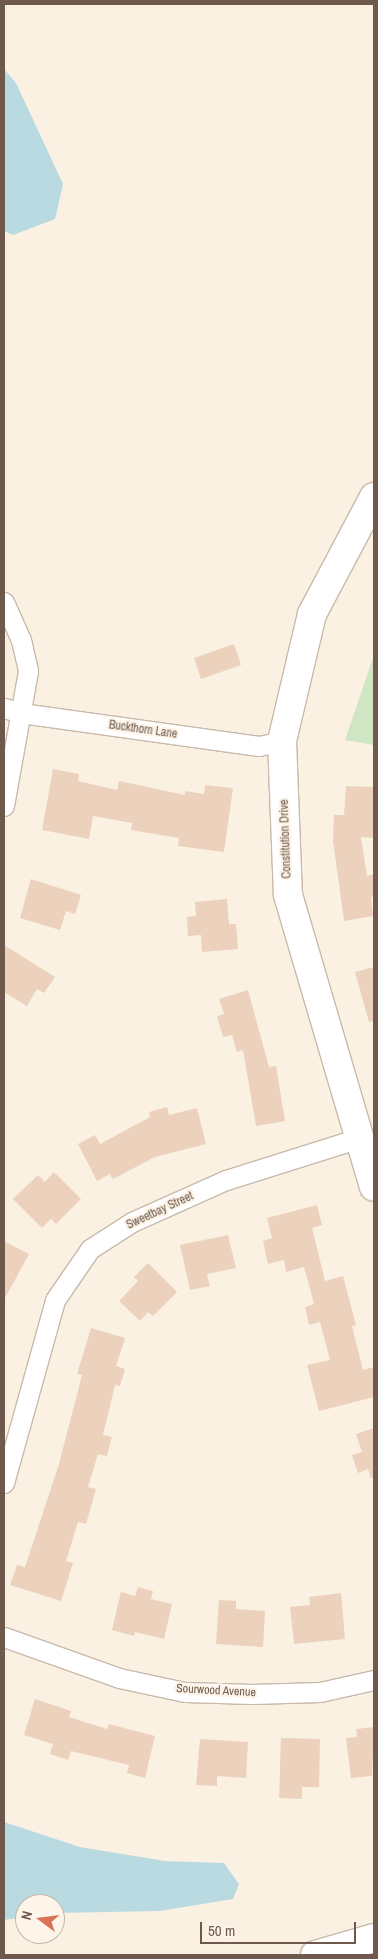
<!DOCTYPE html>
<style>
body{margin:0}
#map{position:relative;width:378px;height:1959px;overflow:hidden;background:#faf1e3;font-family:"Archivo Narrow",sans-serif}
div>[style]{position:absolute}
.green>*{inset:0;background:#d0e5c3}
.water>*{inset:0;background:#badae1}
.building>*{inset:0;background:#ecd1bd}
.roads{filter:drop-shadow(1px 0 #c9b9ab) drop-shadow(-1px 0 #c9b9ab) drop-shadow(0 1px #c9b9ab) drop-shadow(0 -1px #c9b9ab)}
.street>*{height:19px;margin:-9.5px;padding:0 9.5px;transform-origin:9.5px;border-radius:9.5px;background:#fff}
.secondary>*{height:28px;margin:-14px;padding:0 14px;transform-origin:14px;border-radius:14px;background:#fff}
span{translate:-50% -50%;white-space:nowrap;text-align:center;line-height:1.15;-webkit-text-stroke:4.5px #fdf5e9;paint-order:stroke}
.street-label{font-size:12px;color:#6f594c}
.frame{position:absolute;inset:0;border:5px solid #6f594c;pointer-events:none}
.north{position:absolute;left:15px;top:1894px;width:50px;height:50px;box-sizing:border-box;background:#fdf5e9;border:1px solid #c4b7aa;border-radius:50%;rotate:285deg;font-size:14px;font-weight:700;line-height:20px;text-align:center;color:#6f594c}
.north::after{content:'';display:block;margin:auto;width:18px;height:22px;background:#d87453;clip-path:polygon(50% 0,100% 100%,50% 72%,0 100%)}
.scale{position:absolute;left:200px;top:1922px;width:156px;height:22px;box-sizing:border-box;border:2px solid #6f594c;border-top:0;padding-left:6px;font-size:15px;line-height:18px;white-space:nowrap;color:#6f594c;-webkit-text-stroke:4px #fdf5e9;paint-order:stroke}
</style>
<div id="map">
<div class="green">
<div style="clip-path:polygon(374px 655px,374px 745px,345px 740px)"></div>
</div>
<div class="water">
<div style="clip-path:polygon(4px 69px,16px 83px,63px 184px,55px 219px,13px 235px,4px 231px)"></div>
<div style="clip-path:polygon(4px 1822px,80px 1847px,165px 1861px,224px 1863px,239px 1884px,233px 1899px,160px 1911px,55px 1913px,55px 1904px,25px 1904px,25px 1917px,4px 1920px)"></div>
</div>
<div class="building">
<div style="clip-path:polygon(234px 644px,241px 665px,201px 679px,194px 658px)"></div>
<div style="clip-path:polygon(53px 769px,79px 774px,78px 781px,117px 790px,119px 781px,185px 795px,185px 791px,204px 794px,205px 785px,233px 788px,224px 852px,178px 846px,179px 838px,131px 830px,132px 823px,93px 816px,89px 839px,42px 830px)"></div>
<div style="clip-path:polygon(346px 786px,374px 787px,374px 838px,361px 837px,367px 876px,374px 874px,374px 896px,371px 897px,373px 916px,344px 921px,333px 841px,334px 815px,344px 815px)"></div>
<div style="clip-path:polygon(31px 879px,81px 895px,75px 914px,66px 911px,60px 930px,20px 918px)"></div>
<div style="clip-path:polygon(227px 899px,229px 924px,236px 924px,238px 949px,202px 952px,201px 935px,188px 936px,187px 917px,196px 916px,195px 902px)"></div>
<div style="clip-path:polygon(4px 945px,55px 977px,44px 993px,37px 989px,27px 1006px,4px 992px)"></div>
<div style="clip-path:polygon(374px 967px,374px 1021px,369px 1022px,355px 972px)"></div>
<div style="clip-path:polygon(248px 990px,269px 1067px,276px 1066px,285px 1121px,256px 1126px,243px 1050px,237px 1052px,232px 1035px,223px 1037px,217px 1016px,224px 1014px,219px 999px)"></div>
<div style="clip-path:polygon(167px 1107px,169px 1115px,197px 1108px,206px 1144px,155px 1157px,113px 1179px,110px 1174px,97px 1181px,78px 1144px,95px 1135px,100px 1144px,150px 1117px,149px 1112px)"></div>
<div style="clip-path:polygon(54px 1172px,81px 1199px,56px 1224px,51px 1219px,42px 1228px,13px 1199px,38px 1175px,45px 1182px)"></div>
<div style="clip-path:polygon(317px 1205px,322px 1225px,312px 1228px,325px 1281px,343px 1276px,356px 1325px,352px 1326px,363px 1370px,374px 1367px,374px 1397px,319px 1411px,307px 1365px,330px 1360px,320px 1322px,309px 1325px,305px 1307px,314px 1304px,304px 1267px,286px 1272px,284px 1260px,268px 1264px,263px 1241px,272px 1238px,267px 1218px)"></div>
<div style="clip-path:polygon(228px 1235px,236px 1268px,207px 1274px,210px 1286px,190px 1290px,180px 1245px)"></div>
<div style="clip-path:polygon(4px 1241px,29px 1254px,4px 1300px)"></div>
<div style="clip-path:polygon(148px 1263px,177px 1292px,153px 1316px,148px 1312px,140px 1321px,119px 1301px,138px 1281px,134px 1277px)"></div>
<div style="clip-path:polygon(91px 1328px,125px 1338px,116px 1366px,125px 1369px,120px 1386px,115px 1385px,103px 1435px,112px 1437px,107px 1456px,98px 1454px,88px 1487px,96px 1489px,86px 1524px,78px 1522px,66px 1561px,73px 1563px,61px 1601px,10px 1585px,17px 1565px,25px 1567px,59px 1464px,82px 1375px,77px 1374px)"></div>
<div style="clip-path:polygon(374px 1428px,374px 1478px,371px 1478px,368px 1469px,358px 1473px,352px 1455px,362px 1452px,356px 1434px)"></div>
<div style="clip-path:polygon(138px 1587px,153px 1591px,151px 1599px,172px 1604px,164px 1639px,135px 1632px,134px 1636px,112px 1630px,121px 1592px,135px 1596px)"></div>
<div style="clip-path:polygon(341px 1593px,345px 1639px,294px 1644px,290px 1607px,310px 1605px,309px 1597px)"></div>
<div style="clip-path:polygon(219px 1600px,236px 1601px,236px 1609px,265px 1611px,263px 1647px,216px 1644px)"></div>
<div style="clip-path:polygon(35px 1699px,71px 1711px,69px 1717px,107px 1729px,109px 1724px,155px 1736px,145px 1778px,127px 1773px,129px 1765px,71px 1751px,68px 1760px,50px 1754px,53px 1744px,24px 1735px)"></div>
<div style="clip-path:polygon(374px 1727px,372px 1776px,351px 1778px,346px 1738px,357px 1737px,356px 1729px)"></div>
<div style="clip-path:polygon(281px 1738px,320px 1739px,319px 1787px,302px 1787px,302px 1799px,279px 1798px)"></div>
<div style="clip-path:polygon(200px 1739px,248px 1742px,246px 1778px,217px 1776px,217px 1786px,196px 1785px)"></div>
</div>
<div class="roads">
<div class="street">
<div style="left:4px;top:602px;width:42px;rotate:65.9deg"></div>
<div style="left:21px;top:640px;width:32px;rotate:77deg"></div>
<div style="left:28px;top:671px;width:137px;rotate:100.1deg"></div>
<div style="left:4px;top:708px;width:18px;rotate:16deg"></div>
<div style="left:21px;top:713px;width:240px;rotate:7.9deg"></div>
<div style="left:259px;top:746px;width:24px;rotate:-12deg"></div>
<div style="left:4px;top:1483px;width:190px;rotate:-74.4deg"></div>
<div style="left:55px;top:1300px;width:62px;rotate:-55.5deg"></div>
<div style="left:90px;top:1249px;width:50px;rotate:-32.7deg"></div>
<div style="left:132px;top:1222px;width:103px;rotate:-24.1deg"></div>
<div style="left:226px;top:1180px;width:139px;rotate:-17.5deg"></div>
<div style="left:4px;top:1637px;width:122px;rotate:19.6deg"></div>
<div style="left:119px;top:1678px;width:67px;rotate:12deg"></div>
<div style="left:185px;top:1692px;width:67px;rotate:1.7deg"></div>
<div style="left:252px;top:1694px;width:68px;rotate:-1.7deg"></div>
<div style="left:320px;top:1692px;width:55px;rotate:-12.5deg"></div>
</div>
<div class="secondary">
<div style="left:374px;top:497px;width:132px;rotate:117.9deg"></div>
<div style="left:312px;top:614px;width:130px;rotate:103.3deg"></div>
<div style="left:282px;top:741px;width:154px;rotate:87.8deg"></div>
<div style="left:288px;top:895px;width:304px;rotate:73.6deg"></div>
<div style="left:315px;top:1955px;width:61px;rotate:-16.1deg"></div>
</div>
</div>
<div class="street-label">
<span style="left:143px;top:730px;rotate:8deg">Buckthorn Lane</span>
<span style="left:286px;top:839px;rotate:-92deg">Constitution Drive</span>
<span style="left:160px;top:1211px;rotate:-25deg">Sweetbay Street</span>
<span style="left:216px;top:1691px;rotate:3deg">Sourwood Avenue</span>
</div>
<div class="frame"></div>
<div class="north">N</div>
<div class="scale">50 m</div>
</div>
